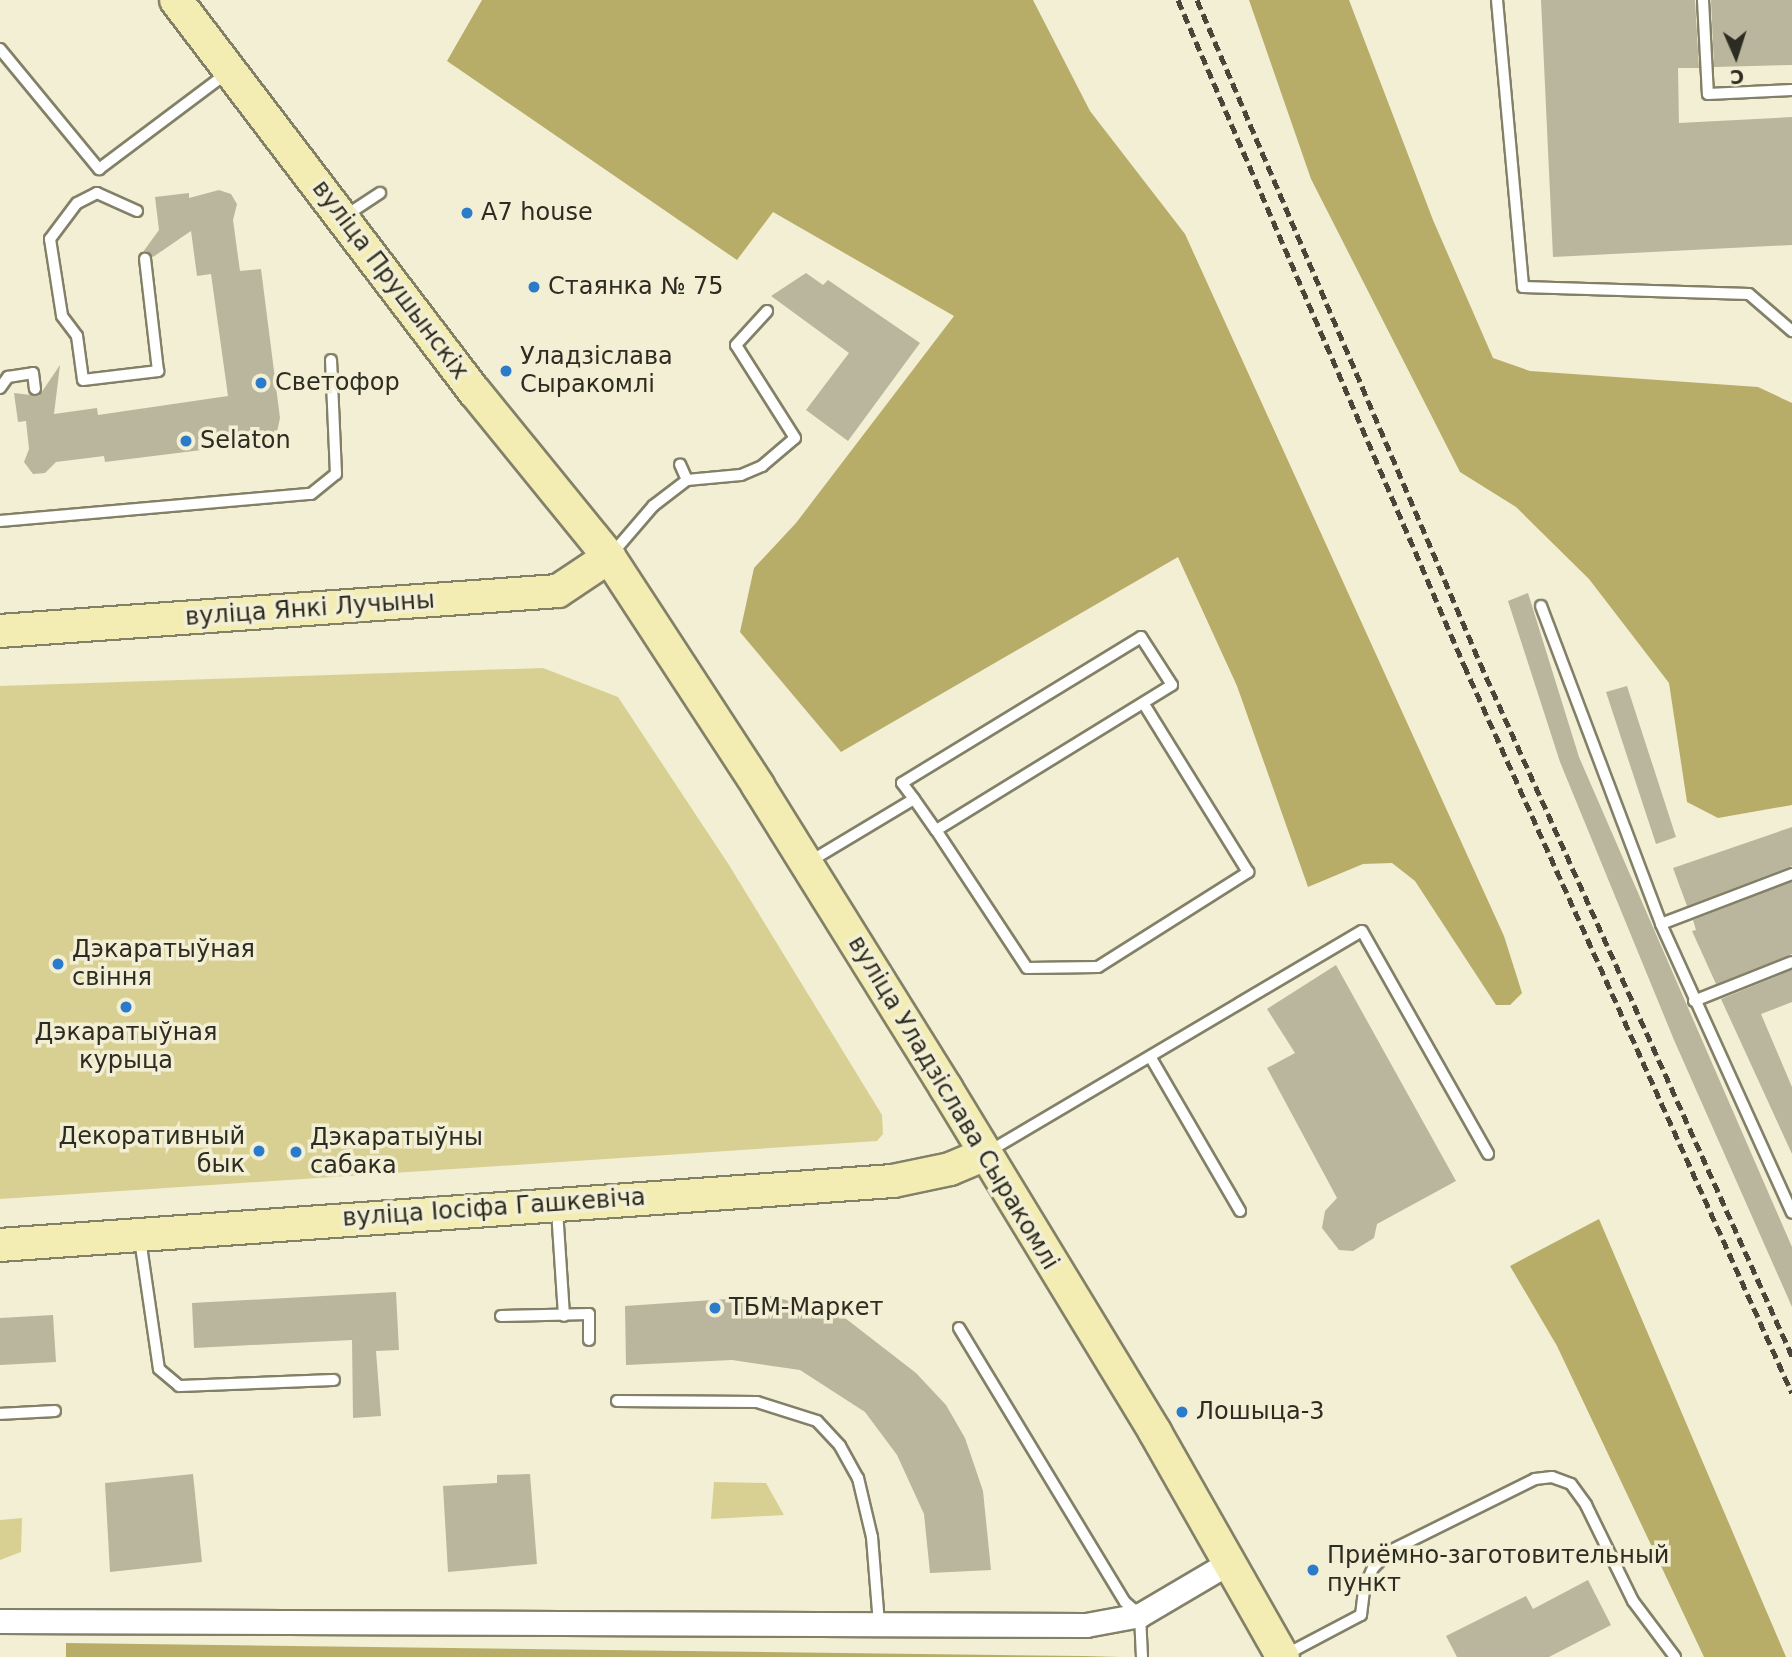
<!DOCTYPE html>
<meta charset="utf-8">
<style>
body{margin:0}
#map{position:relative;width:1792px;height:1657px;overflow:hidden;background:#f2efd4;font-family:"DejaVu Sans",sans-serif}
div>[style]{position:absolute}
.green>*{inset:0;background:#d8d093}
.forest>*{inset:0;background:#b7ad69}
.building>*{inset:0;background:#bab69d}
.roads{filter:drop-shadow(2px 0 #838068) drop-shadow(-2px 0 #838068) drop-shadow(0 2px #838068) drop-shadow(0 -2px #838068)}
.lane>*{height:10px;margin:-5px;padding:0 5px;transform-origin:5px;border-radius:5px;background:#fff}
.street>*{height:23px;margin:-11.5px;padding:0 11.5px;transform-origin:11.5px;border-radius:11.5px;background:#fff}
.secondary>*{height:32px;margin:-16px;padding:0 16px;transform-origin:16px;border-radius:16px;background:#f4edb3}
.rail>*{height:5px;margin-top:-2.5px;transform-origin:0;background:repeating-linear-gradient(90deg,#474639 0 10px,transparent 0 15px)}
.dots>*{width:19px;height:19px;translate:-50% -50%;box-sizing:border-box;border:4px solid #f2efd4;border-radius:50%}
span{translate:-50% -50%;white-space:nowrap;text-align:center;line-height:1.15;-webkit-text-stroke:7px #f2efd4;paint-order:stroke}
.poi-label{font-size:24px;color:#2d2c22}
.left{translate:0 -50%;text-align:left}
.right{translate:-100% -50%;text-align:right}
.street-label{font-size:24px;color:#2d2c22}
.north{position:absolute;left:1701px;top:21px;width:70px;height:70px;-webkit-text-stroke:5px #f2efd4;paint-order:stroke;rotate:177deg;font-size:19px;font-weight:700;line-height:28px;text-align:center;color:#2d2c22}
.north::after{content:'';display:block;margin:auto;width:24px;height:32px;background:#2d2c22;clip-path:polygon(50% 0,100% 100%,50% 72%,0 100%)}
</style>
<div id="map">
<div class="green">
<div style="clip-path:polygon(543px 668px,618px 697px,729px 865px,882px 1115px,883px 1134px,877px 1141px,0 1199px,0 686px)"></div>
<div style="clip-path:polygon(714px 1482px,766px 1483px,784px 1515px,711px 1519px)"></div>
<div style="clip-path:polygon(22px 1518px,21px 1552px,0 1560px,0 1520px)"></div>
</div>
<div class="forest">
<div style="clip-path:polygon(482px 0,1033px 0,1090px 111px,1185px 234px,1504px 936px,1522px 993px,1510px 1005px,1496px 1005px,1415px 881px,1392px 863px,1363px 864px,1308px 887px,1237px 686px,1178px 557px,841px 752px,740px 632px,754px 568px,796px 523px,954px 316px,773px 212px,737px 260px,447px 61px)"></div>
<div style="clip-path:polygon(1249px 0,1349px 0,1433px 220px,1493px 358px,1530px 371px,1758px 387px,1792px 403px,1792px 805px,1718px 818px,1687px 802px,1669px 683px,1589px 579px,1516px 507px,1460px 472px,1311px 179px)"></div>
<div style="clip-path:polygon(1599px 1219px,1786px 1657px,1704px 1657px,1557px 1346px,1510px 1266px)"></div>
<div style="clip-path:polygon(66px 1643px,1084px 1656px,1120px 1657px,66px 1657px)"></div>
</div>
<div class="building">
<div style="clip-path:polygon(1541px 0,1695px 0,1699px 68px,1678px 68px,1679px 123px,1792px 117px,1792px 245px,1553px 257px)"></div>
<div style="clip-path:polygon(1711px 0,1792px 0,1792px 65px,1714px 67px)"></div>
<div style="clip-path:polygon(219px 190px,231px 194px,237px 204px,233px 220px,240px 271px,261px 269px,280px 418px,275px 441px,105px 462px,104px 456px,56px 462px,45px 473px,33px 474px,24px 462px,29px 449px,26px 421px,18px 422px,14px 393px,39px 396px,60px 365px,54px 414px,97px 408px,98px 415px,228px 396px,211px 274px,197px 276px,191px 231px,153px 257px,143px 252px,159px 230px,155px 197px,189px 193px,189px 198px)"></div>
<div style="clip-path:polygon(806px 273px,823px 285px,828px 280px,920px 343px,848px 441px,806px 410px,849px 353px,771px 296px)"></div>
<div style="clip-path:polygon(1528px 593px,1579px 757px,1792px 1247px,1792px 1307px,1674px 1040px,1560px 762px,1508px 601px)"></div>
<div style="clip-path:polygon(1627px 686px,1676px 837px,1656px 844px,1606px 692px)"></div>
<div style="clip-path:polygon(1792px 827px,1792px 866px,1687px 906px,1673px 868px)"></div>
<div style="clip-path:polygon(1792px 882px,1792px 954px,1716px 984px,1692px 931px,1696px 930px,1693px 920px)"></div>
<div style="clip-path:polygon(1336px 965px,1456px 1181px,1377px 1224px,1374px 1238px,1353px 1251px,1339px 1250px,1322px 1228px,1325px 1211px,1337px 1198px,1267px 1068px,1295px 1053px,1267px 1009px)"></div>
<div style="clip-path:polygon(1792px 970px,1792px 1002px,1761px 1014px,1792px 1087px,1792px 1154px,1721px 999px)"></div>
<div style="clip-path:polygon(396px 1292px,399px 1350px,376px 1351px,381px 1416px,353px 1418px,352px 1340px,194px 1348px,192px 1303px)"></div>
<div style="clip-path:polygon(773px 1296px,845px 1318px,916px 1373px,946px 1405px,965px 1438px,983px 1491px,991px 1570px,930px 1573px,924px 1514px,897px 1455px,865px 1412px,800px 1370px,732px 1360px,626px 1365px,625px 1306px)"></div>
<div style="clip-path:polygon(53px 1315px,56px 1362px,0 1365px,0 1318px)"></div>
<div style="clip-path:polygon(193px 1474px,202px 1562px,110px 1572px,105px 1483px)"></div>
<div style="clip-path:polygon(530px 1474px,537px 1564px,448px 1572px,443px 1486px,497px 1483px,497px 1475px)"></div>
<div style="clip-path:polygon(1588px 1580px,1611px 1625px,1549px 1657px,1457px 1657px,1446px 1636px,1526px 1596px,1533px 1609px)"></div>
</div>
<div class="roads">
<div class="lane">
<div style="left:1497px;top:0;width:288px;rotate:84.8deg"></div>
<div style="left:1523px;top:287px;width:226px;rotate:1.8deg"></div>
<div style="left:1749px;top:294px;width:57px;rotate:40.7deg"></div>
<div style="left:1703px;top:0;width:94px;rotate:87deg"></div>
<div style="left:1708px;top:94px;width:84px;rotate:-2.7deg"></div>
<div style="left:0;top:49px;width:156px;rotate:50.5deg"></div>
<div style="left:99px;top:169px;width:160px;rotate:-36.9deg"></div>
<div style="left:137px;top:211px;width:44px;rotate:-155.8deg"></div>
<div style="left:97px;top:193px;width:22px;rotate:153deg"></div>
<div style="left:77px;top:203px;width:45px;rotate:126.9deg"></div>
<div style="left:50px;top:239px;width:78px;rotate:81.1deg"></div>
<div style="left:62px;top:316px;width:25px;rotate:53deg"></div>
<div style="left:77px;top:336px;width:44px;rotate:82.2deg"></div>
<div style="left:83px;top:380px;width:76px;rotate:-6.8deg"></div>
<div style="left:158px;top:371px;width:113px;rotate:-96.6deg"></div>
<div style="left:345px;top:216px;width:42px;rotate:-33.3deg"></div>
<div style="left:0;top:388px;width:14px;rotate:-54deg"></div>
<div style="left:8px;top:377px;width:25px;rotate:-9deg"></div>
<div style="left:33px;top:373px;width:16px;rotate:83deg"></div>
<div style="left:687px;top:480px;width:54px;rotate:-5.3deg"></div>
<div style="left:741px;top:475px;width:23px;rotate:-23deg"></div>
<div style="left:762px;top:466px;width:43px;rotate:-40.3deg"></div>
<div style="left:795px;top:438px;width:110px;rotate:-122.4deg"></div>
<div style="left:736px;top:345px;width:46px;rotate:-47.6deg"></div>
<div style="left:0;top:521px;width:312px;rotate:-5deg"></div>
<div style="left:311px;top:494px;width:32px;rotate:-39deg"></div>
<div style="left:336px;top:474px;width:114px;rotate:-92.5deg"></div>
<div style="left:611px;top:555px;width:65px;rotate:-49.4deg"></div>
<div style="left:653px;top:506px;width:43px;rotate:-37.4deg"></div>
<div style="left:687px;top:480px;width:17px;rotate:-114deg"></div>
<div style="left:1541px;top:606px;width:340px;rotate:69.3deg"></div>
<div style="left:1661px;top:924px;width:317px;rotate:65.6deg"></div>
<div style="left:914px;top:799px;width:38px;rotate:55deg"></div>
<div style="left:809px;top:862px;width:122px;rotate:-31deg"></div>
<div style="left:914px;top:799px;width:20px;rotate:-127deg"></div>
<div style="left:902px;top:783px;width:280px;rotate:-31.4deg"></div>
<div style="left:1141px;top:637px;width:57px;rotate:57.1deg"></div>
<div style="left:1172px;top:685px;width:277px;rotate:148.4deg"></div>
<div style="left:936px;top:830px;width:165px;rotate:56.6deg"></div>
<div style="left:1027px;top:968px;width:71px;rotate:-0.8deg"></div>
<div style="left:1098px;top:967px;width:178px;rotate:-32.3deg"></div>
<div style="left:1248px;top:872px;width:198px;rotate:-121.8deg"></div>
<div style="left:1661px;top:924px;width:140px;rotate:-20.9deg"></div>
<div style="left:1694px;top:1001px;width:105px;rotate:-21.7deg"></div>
<div style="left:1151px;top:1058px;width:177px;rotate:59.8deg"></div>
<div style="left:988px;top:1152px;width:434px;rotate:-30.6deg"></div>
<div style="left:1362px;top:931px;width:256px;rotate:60.5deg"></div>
<div style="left:557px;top:1210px;width:106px;rotate:86.2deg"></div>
<div style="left:140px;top:1239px;width:131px;rotate:81.7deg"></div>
<div style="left:159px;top:1369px;width:26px;rotate:40deg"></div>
<div style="left:179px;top:1386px;width:155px;rotate:-2.2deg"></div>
<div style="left:501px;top:1316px;width:88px;rotate:-1.3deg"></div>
<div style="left:589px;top:1314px;width:26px;rotate:90deg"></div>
<div style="left:959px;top:1328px;width:320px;rotate:58.8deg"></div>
<div style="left:1125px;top:1602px;width:20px;rotate:41deg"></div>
<div style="left:1140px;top:1615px;width:42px;rotate:87.3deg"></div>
<div style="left:617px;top:1401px;width:140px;rotate:0.4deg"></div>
<div style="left:757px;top:1402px;width:63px;rotate:17.6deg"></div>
<div style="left:817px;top:1421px;width:34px;rotate:47deg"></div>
<div style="left:840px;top:1446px;width:37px;rotate:61deg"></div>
<div style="left:858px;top:1478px;width:61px;rotate:76.7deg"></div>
<div style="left:872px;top:1537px;width:87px;rotate:85.4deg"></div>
<div style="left:0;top:1414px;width:55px;rotate:-3.1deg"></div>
<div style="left:1285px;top:1655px;width:86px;rotate:-27.8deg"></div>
<div style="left:1361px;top:1615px;width:26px;rotate:-83deg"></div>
<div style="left:1364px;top:1589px;width:23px;rotate:-67deg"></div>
<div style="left:1373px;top:1568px;width:24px;rotate:-45deg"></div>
<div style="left:1390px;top:1551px;width:162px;rotate:-26.4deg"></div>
<div style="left:1535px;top:1479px;width:17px;rotate:-7deg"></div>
<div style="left:1552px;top:1477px;width:20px;rotate:20deg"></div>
<div style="left:1571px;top:1484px;width:26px;rotate:54deg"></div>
<div style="left:1586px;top:1505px;width:107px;rotate:63.9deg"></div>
<div style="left:1633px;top:1601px;width:70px;rotate:53.1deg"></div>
</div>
<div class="street">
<div style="left:0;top:1621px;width:1086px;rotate:0.21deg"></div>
<div style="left:1086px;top:1625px;width:55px;rotate:-10.5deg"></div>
<div style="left:1140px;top:1615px;width:104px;rotate:-30.5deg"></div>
</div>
<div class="secondary">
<div style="left:176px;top:0;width:493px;rotate:52.7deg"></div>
<div style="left:475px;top:392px;width:213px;rotate:50.9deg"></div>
<div style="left:609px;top:557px;width:273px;rotate:56.9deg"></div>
<div style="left:758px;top:786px;width:356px;rotate:58.1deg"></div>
<div style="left:946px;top:1088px;width:403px;rotate:58.7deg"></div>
<div style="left:1155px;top:1432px;width:259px;rotate:60.4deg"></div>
<div style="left:0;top:631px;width:559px;rotate:-4.1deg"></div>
<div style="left:558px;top:591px;width:61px;rotate:-33.7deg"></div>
<div style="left:0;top:1245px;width:895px;rotate:-4.1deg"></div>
<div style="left:893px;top:1181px;width:58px;rotate:-11.9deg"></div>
<div style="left:950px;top:1169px;width:38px;rotate:-23deg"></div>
</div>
</div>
<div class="rail">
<div style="left:1178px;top:0;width:724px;rotate:66.73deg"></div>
<div style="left:1464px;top:665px;width:798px;rotate:65.75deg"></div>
<div style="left:1197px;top:0;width:721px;rotate:66.88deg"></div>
<div style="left:1480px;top:663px;width:760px;rotate:65.76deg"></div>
</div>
<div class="dots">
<div style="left:467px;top:213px;background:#2a7bca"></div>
<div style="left:534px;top:287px;background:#2a7bca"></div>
<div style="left:506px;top:371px;background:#2a7bca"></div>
<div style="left:261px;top:383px;background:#2a7bca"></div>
<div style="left:186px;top:441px;background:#2a7bca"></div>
<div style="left:58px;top:964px;background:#2a7bca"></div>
<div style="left:126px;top:1007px;background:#2a7bca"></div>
<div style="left:259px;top:1151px;background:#2a7bca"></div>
<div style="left:296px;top:1152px;background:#2a7bca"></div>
<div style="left:715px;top:1308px;background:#2a7bca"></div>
<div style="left:1182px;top:1412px;background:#2a7bca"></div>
<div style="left:1313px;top:1570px;background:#2a7bca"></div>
</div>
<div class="poi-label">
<span class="left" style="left:481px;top:213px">A7 house</span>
<span class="left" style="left:548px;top:287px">Стаянка № 75</span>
<span class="left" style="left:520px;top:371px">Уладзіслава<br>Сыракомлі</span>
<span class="left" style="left:275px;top:383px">Светофор</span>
<span class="left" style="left:200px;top:441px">Selaton</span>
<span class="left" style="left:72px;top:964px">Дэкаратыўная<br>свіння</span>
<span style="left:126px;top:1047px">Дэкаратыўная<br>курыца</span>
<span class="right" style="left:245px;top:1151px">Декоративный<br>бык</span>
<span class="left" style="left:310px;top:1152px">Дэкаратыўны<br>сабака</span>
<span class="left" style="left:729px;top:1308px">ТБМ-Маркет</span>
<span class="left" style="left:1196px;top:1412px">Лошыца-3</span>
<span class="left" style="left:1327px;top:1570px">Приёмно-заготовительный<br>пункт</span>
</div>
<div class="street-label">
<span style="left:390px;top:280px;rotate:53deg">вуліца Прушынскіх</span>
<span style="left:310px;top:609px;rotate:-4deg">вуліца Янкі Лучыны</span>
<span style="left:953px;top:1103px;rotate:59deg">вуліца Уладзіслава Сыракомлі</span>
<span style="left:494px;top:1208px;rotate:-4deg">вуліца Іосіфа Гашкевіча</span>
</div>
<div class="north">С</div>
</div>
